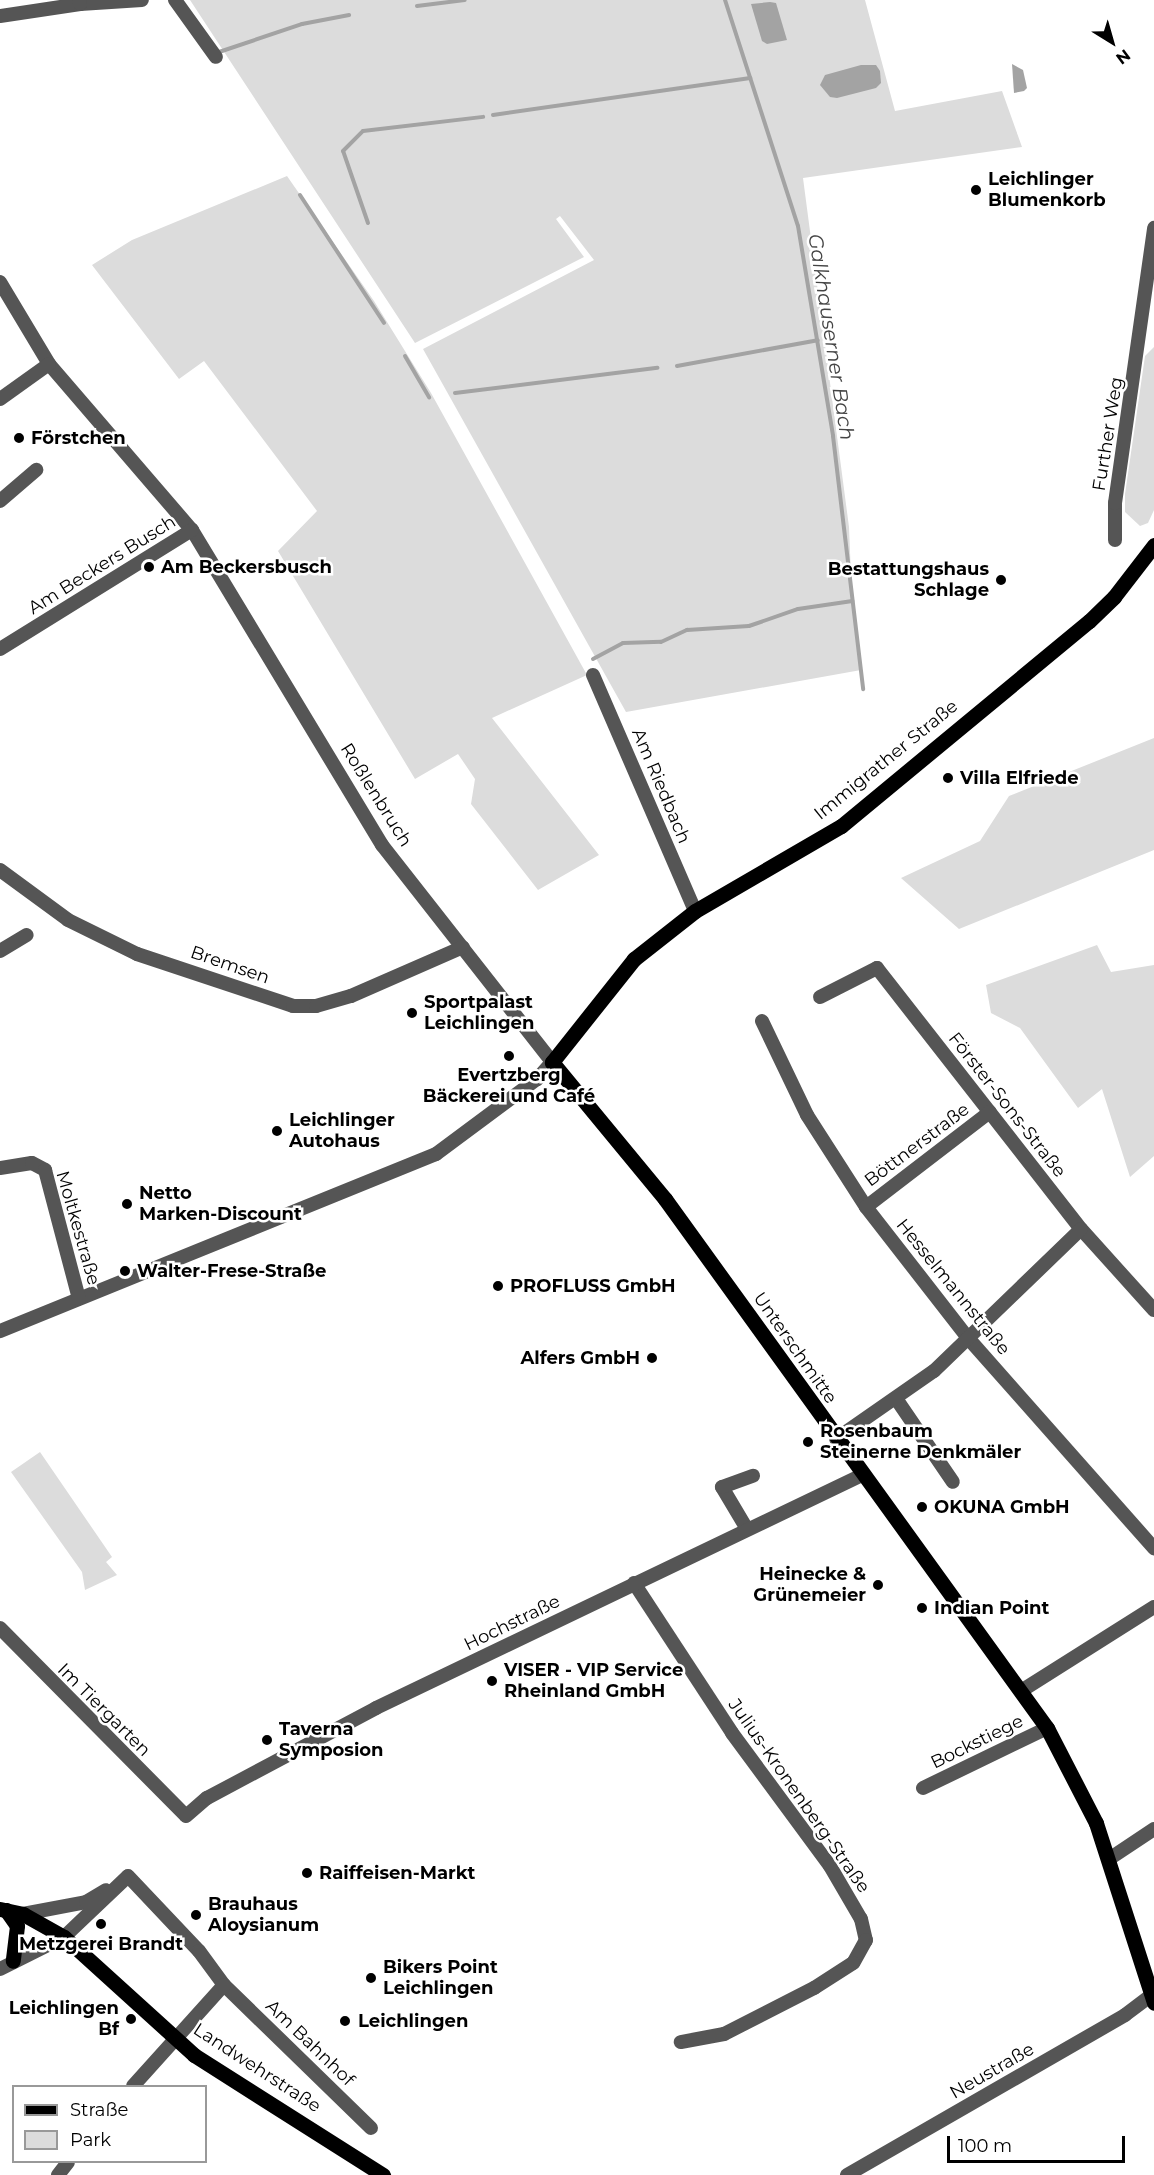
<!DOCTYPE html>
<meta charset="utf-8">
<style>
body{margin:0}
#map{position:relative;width:1154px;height:2175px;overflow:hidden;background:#fff;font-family:Montserrat,sans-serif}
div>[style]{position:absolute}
.green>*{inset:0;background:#dcdcdc}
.water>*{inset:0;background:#a3a3a3}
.stream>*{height:4px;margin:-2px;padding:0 2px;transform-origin:2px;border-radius:2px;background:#a3a3a3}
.minor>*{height:14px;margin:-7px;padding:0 7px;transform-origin:7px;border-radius:7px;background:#555}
.major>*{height:15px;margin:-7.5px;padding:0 7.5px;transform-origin:7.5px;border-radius:7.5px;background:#000}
.dots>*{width:16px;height:16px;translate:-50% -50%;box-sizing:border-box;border:3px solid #fff;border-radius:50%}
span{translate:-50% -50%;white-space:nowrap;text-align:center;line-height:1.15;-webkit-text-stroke:5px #fff;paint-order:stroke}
.poi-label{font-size:18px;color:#000;font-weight:700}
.left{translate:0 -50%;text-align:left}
.right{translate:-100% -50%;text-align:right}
.street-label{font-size:18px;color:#000}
.water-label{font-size:20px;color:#444;font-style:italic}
.legend{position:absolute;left:12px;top:2085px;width:195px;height:78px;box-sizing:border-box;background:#fff;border:2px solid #999;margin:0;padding:8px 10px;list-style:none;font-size:18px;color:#000}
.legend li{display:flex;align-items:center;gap:12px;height:30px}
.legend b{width:30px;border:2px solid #999}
.north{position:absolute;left:1082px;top:12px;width:60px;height:60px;-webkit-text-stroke:4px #fff;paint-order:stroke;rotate:143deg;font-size:16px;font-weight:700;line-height:24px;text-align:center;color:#000}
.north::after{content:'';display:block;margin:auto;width:21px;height:27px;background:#000;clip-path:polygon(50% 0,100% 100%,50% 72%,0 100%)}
.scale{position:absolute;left:947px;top:2136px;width:178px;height:27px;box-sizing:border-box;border:3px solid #000;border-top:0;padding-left:8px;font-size:18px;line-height:21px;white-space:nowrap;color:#000;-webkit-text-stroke:4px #fff;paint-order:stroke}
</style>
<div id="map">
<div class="green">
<div style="clip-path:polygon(190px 0,865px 0,895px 111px,1002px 91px,1022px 147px,803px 178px,849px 527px,852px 601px,861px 670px,626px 712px,423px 349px,594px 260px,560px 216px,556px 219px,584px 257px,415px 343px)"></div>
<div style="clip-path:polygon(287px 176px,374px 301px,431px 393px,587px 675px,492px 718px,599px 855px,538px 890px,471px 804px,475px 779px,458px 754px,415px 779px,278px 551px,317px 511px,204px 361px,179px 379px,92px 265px,132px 240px)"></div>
<div style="clip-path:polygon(1154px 347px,1154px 510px,1148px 523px,1140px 526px,1125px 512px,1125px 494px,1145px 356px)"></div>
<div style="clip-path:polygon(1154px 738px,1154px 850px,959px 929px,901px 878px,980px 841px,1009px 796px)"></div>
<div style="clip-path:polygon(1097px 945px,1111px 972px,1154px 965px,1154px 1156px,1130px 1177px,1102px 1089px,1078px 1108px,1020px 1028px,991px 1013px,986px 985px)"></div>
<div style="clip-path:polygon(40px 1452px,112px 1557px,106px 1562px,117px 1575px,85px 1590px,82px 1572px,11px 1472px)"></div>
</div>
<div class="water">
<div style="clip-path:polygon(770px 2px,776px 3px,787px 40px,767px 44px,762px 41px,751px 4px)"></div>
<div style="clip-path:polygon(1012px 64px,1023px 70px,1027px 88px,1024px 91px,1014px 93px)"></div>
<div style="clip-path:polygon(861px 65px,876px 65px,880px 71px,881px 83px,876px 88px,837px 98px,830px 97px,820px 85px,825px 75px)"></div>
</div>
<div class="stream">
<div style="left:725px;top:0;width:237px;rotate:72.1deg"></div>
<div style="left:798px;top:226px;width:213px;rotate:80.5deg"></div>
<div style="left:833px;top:436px;width:255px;rotate:83.2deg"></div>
<div style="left:417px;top:6px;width:48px;rotate:-7.1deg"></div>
<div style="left:219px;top:52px;width:88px;rotate:-18.6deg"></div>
<div style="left:302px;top:24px;width:48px;rotate:-10.8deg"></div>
<div style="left:493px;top:115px;width:260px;rotate:-8.2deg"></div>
<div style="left:300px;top:195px;width:153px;rotate:56.7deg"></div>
<div style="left:368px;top:223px;width:76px;rotate:-109.1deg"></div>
<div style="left:343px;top:151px;width:28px;rotate:-45deg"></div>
<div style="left:363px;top:131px;width:121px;rotate:-6.7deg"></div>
<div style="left:405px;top:356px;width:48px;rotate:59.7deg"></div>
<div style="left:677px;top:366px;width:143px;rotate:-10.4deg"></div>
<div style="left:455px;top:393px;width:204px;rotate:-7.1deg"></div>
<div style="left:593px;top:659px;width:34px;rotate:-28deg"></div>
<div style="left:623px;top:643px;width:38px;rotate:-2deg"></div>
<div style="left:661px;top:642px;width:29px;rotate:-25deg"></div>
<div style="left:687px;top:630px;width:62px;rotate:-3.7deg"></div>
<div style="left:749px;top:626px;width:52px;rotate:-19.1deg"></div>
<div style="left:798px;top:609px;width:55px;rotate:-8.4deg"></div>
</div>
<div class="minor">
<div style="left:175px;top:0;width:70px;rotate:54.3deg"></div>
<div style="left:80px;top:4px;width:62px;rotate:-3.7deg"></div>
<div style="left:0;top:16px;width:81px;rotate:-8.5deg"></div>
<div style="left:80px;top:4px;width:4px;rotate:-104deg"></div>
<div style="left:0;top:282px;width:96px;rotate:59.1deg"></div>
<div style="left:49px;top:364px;width:219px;rotate:49.3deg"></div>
<div style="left:192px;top:530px;width:368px;rotate:58.9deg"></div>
<div style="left:382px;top:845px;width:276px;rotate:51.9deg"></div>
<div style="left:552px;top:1062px;width:23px;rotate:131deg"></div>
<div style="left:537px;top:1079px;width:126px;rotate:143.4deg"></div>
<div style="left:436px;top:1154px;width:471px;rotate:157.9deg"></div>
<div style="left:0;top:399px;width:60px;rotate:-35.5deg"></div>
<div style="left:0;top:501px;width:48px;rotate:-40.7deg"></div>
<div style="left:1115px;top:540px;width:37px;rotate:-90deg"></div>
<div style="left:1115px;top:503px;width:278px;rotate:-81.9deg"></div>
<div style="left:0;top:649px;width:226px;rotate:-31.8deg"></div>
<div style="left:593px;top:675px;width:257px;rotate:66.6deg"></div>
<div style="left:0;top:870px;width:84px;rotate:36.3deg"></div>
<div style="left:68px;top:920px;width:77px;rotate:26.2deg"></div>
<div style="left:137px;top:954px;width:164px;rotate:18.4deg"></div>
<div style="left:293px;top:1006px;width:23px"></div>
<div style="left:316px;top:1006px;width:36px;rotate:-16deg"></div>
<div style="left:351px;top:996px;width:122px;rotate:-23.6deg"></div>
<div style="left:0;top:951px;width:31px;rotate:-31deg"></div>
<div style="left:820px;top:997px;width:64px;rotate:-27deg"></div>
<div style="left:877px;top:968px;width:331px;rotate:52deg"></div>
<div style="left:1081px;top:1229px;width:109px;rotate:48deg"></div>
<div style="left:762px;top:1021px;width:104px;rotate:64.4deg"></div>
<div style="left:807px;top:1115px;width:109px;rotate:57.3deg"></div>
<div style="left:866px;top:1207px;width:166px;rotate:52.1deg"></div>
<div style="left:968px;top:1338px;width:281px;rotate:48.5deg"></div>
<div style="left:0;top:1168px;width:32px;rotate:-9deg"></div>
<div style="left:32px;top:1163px;width:15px;rotate:28deg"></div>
<div style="left:45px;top:1170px;width:133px;rotate:75.2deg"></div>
<div style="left:866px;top:1207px;width:156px;rotate:-37.5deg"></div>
<div style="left:897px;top:1400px;width:99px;rotate:55.7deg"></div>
<div style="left:836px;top:1439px;width:119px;rotate:-34.8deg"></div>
<div style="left:934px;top:1371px;width:204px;rotate:-44deg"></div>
<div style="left:747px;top:1529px;width:49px;rotate:-120.8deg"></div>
<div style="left:722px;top:1487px;width:33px;rotate:-20deg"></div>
<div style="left:634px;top:1583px;width:179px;rotate:56.8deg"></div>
<div style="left:732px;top:1733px;width:165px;rotate:53.6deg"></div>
<div style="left:830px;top:1866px;width:61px;rotate:59.7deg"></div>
<div style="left:861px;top:1919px;width:22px;rotate:77deg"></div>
<div style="left:866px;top:1940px;width:26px;rotate:119deg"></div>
<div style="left:853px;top:1963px;width:46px;rotate:147.3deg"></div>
<div style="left:814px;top:1988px;width:101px;rotate:152.9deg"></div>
<div style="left:724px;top:2034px;width:44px;rotate:169.5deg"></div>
<div style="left:0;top:1628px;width:264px;rotate:45.3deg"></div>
<div style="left:186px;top:1816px;width:28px;rotate:-41deg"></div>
<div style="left:207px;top:1798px;width:191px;rotate:-28deg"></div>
<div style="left:376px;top:1708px;width:539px;rotate:-25.61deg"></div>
<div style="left:1021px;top:1691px;width:157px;rotate:-32.3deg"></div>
<div style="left:923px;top:1788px;width:138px;rotate:-25.8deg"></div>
<div style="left:1109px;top:1859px;width:54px;rotate:-33.7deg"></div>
<div style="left:128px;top:1876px;width:103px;rotate:46.6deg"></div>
<div style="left:199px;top:1951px;width:42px;rotate:53.7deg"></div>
<div style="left:224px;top:1985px;width:205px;rotate:44.2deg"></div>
<div style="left:23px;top:1914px;width:64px;rotate:-10.8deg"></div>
<div style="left:86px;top:1902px;width:23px;rotate:-31deg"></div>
<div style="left:0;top:1969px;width:72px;rotate:-26.6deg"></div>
<div style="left:64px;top:1937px;width:88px;rotate:-43.6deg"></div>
<div style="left:133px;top:2086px;width:136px;rotate:-48deg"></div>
<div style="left:58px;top:2175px;width:16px;rotate:-52deg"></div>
<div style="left:847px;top:2175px;width:321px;rotate:-29.9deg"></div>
<div style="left:1125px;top:2015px;width:36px;rotate:-37deg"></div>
</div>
<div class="major">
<div style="left:1154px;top:545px;width:66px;rotate:127.6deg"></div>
<div style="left:1114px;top:597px;width:35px;rotate:136deg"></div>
<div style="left:1089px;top:621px;width:322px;rotate:140.4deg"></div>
<div style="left:841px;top:826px;width:169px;rotate:149.8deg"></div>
<div style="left:695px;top:911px;width:78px;rotate:141.8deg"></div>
<div style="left:634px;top:959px;width:132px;rotate:128.5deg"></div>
<div style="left:552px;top:1062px;width:178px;rotate:50.5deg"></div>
<div style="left:665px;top:1199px;width:653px;rotate:54.17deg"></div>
<div style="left:1047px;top:1728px;width:107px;rotate:62.7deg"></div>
<div style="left:1096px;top:1823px;width:189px;rotate:72.1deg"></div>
<div style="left:0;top:1909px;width:24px;rotate:12deg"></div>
<div style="left:23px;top:1914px;width:47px;rotate:29.3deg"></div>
<div style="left:64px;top:1937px;width:176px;rotate:42.2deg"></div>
<div style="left:194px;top:2055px;width:224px;rotate:32.4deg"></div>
<div style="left:6px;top:1910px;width:19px;rotate:55deg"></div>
<div style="left:17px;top:1926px;width:35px;rotate:97deg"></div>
</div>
<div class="dots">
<div style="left:976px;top:190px;background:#000"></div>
<div style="left:19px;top:438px;background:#000"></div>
<div style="left:149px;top:567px;background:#000"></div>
<div style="left:1001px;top:580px;background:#000"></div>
<div style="left:948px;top:778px;background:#000"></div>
<div style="left:412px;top:1013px;background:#000"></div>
<div style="left:509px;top:1056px;background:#000"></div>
<div style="left:277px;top:1131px;background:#000"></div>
<div style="left:127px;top:1204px;background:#000"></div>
<div style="left:125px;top:1271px;background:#000"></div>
<div style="left:498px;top:1286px;background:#000"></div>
<div style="left:652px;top:1358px;background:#000"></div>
<div style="left:808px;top:1442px;background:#000"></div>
<div style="left:922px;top:1507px;background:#000"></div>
<div style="left:878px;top:1585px;background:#000"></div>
<div style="left:922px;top:1608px;background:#000"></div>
<div style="left:492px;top:1681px;background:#000"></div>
<div style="left:267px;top:1740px;background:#000"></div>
<div style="left:307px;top:1873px;background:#000"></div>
<div style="left:196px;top:1915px;background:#000"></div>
<div style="left:101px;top:1924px;background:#000"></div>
<div style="left:371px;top:1978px;background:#000"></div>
<div style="left:131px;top:2019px;background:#000"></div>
<div style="left:345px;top:2021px;background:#000"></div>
</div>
<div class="poi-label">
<span class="left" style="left:988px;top:190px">Leichlinger<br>Blumenkorb</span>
<span class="left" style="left:31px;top:438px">Förstchen</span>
<span class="left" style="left:161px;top:567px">Am Beckersbusch</span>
<span class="right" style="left:989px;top:580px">Bestattungshaus<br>Schlage</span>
<span class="left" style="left:960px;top:778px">Villa Elfriede</span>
<span class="left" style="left:424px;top:1013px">Sportpalast<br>Leichlingen</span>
<span style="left:509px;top:1086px">Evertzberg<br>Bäckerei und Café</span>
<span class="left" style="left:289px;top:1131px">Leichlinger<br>Autohaus</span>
<span class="left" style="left:139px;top:1204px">Netto<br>Marken-Discount</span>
<span class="left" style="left:137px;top:1271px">Walter-Frese-Straße</span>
<span class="left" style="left:510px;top:1286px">PROFLUSS GmbH</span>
<span class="right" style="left:640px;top:1358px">Alfers GmbH</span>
<span class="left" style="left:820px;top:1442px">Rosenbaum<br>Steinerne Denkmäler</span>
<span class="left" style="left:934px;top:1507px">OKUNA GmbH</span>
<span class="right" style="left:866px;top:1585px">Heinecke &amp;<br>Grünemeier</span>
<span class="left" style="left:934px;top:1608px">Indian Point</span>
<span class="left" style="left:504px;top:1681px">VISER - VIP Service<br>Rheinland GmbH</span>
<span class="left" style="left:279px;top:1740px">Taverna<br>Symposion</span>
<span class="left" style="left:319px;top:1873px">Raiffeisen-Markt</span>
<span class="left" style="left:208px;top:1915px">Brauhaus<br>Aloysianum</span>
<span style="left:101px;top:1944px">Metzgerei Brandt</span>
<span class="left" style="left:383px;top:1978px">Bikers Point<br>Leichlingen</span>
<span class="right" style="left:119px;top:2019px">Leichlingen<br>Bf</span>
<span class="left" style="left:358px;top:2021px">Leichlingen</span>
</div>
<div class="street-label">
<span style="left:1108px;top:434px;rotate:-81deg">Further Weg</span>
<span style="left:102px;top:565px;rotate:-32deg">Am Beckers Busch</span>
<span style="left:886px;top:760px;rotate:-39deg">Immigrather Straße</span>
<span style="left:661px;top:786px;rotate:67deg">Am Riedbach</span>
<span style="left:376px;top:795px;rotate:58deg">Roßlenbruch</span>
<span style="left:230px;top:965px;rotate:19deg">Bremsen</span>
<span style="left:1007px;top:1105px;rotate:52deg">Förster-Sons-Straße</span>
<span style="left:917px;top:1145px;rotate:-37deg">Böttnerstraße</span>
<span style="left:78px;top:1228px;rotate:74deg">Moltkestraße</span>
<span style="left:953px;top:1287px;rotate:51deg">Hesselmannstraße</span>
<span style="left:795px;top:1348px;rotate:55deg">Unterschmitte</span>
<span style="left:512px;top:1623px;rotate:-26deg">Hochstraße</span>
<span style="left:104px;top:1710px;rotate:45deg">Im Tiergarten</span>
<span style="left:977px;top:1742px;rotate:-26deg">Bockstiege</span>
<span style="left:799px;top:1796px;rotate:55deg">Julius-Kronenberg-Straße</span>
<span style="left:310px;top:2043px;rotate:44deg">Am Bahnhof</span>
<span style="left:257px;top:2068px;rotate:33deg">Landwehrstraße</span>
<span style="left:992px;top:2071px;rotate:-30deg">Neustraße</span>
</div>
<div class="water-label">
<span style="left:831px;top:337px;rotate:81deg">Galkhauserner Bach</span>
</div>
<ul class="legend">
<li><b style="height:8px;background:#000"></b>Straße</li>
<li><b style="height:16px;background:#dcdcdc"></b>Park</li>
</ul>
<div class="north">N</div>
<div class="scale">100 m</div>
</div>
